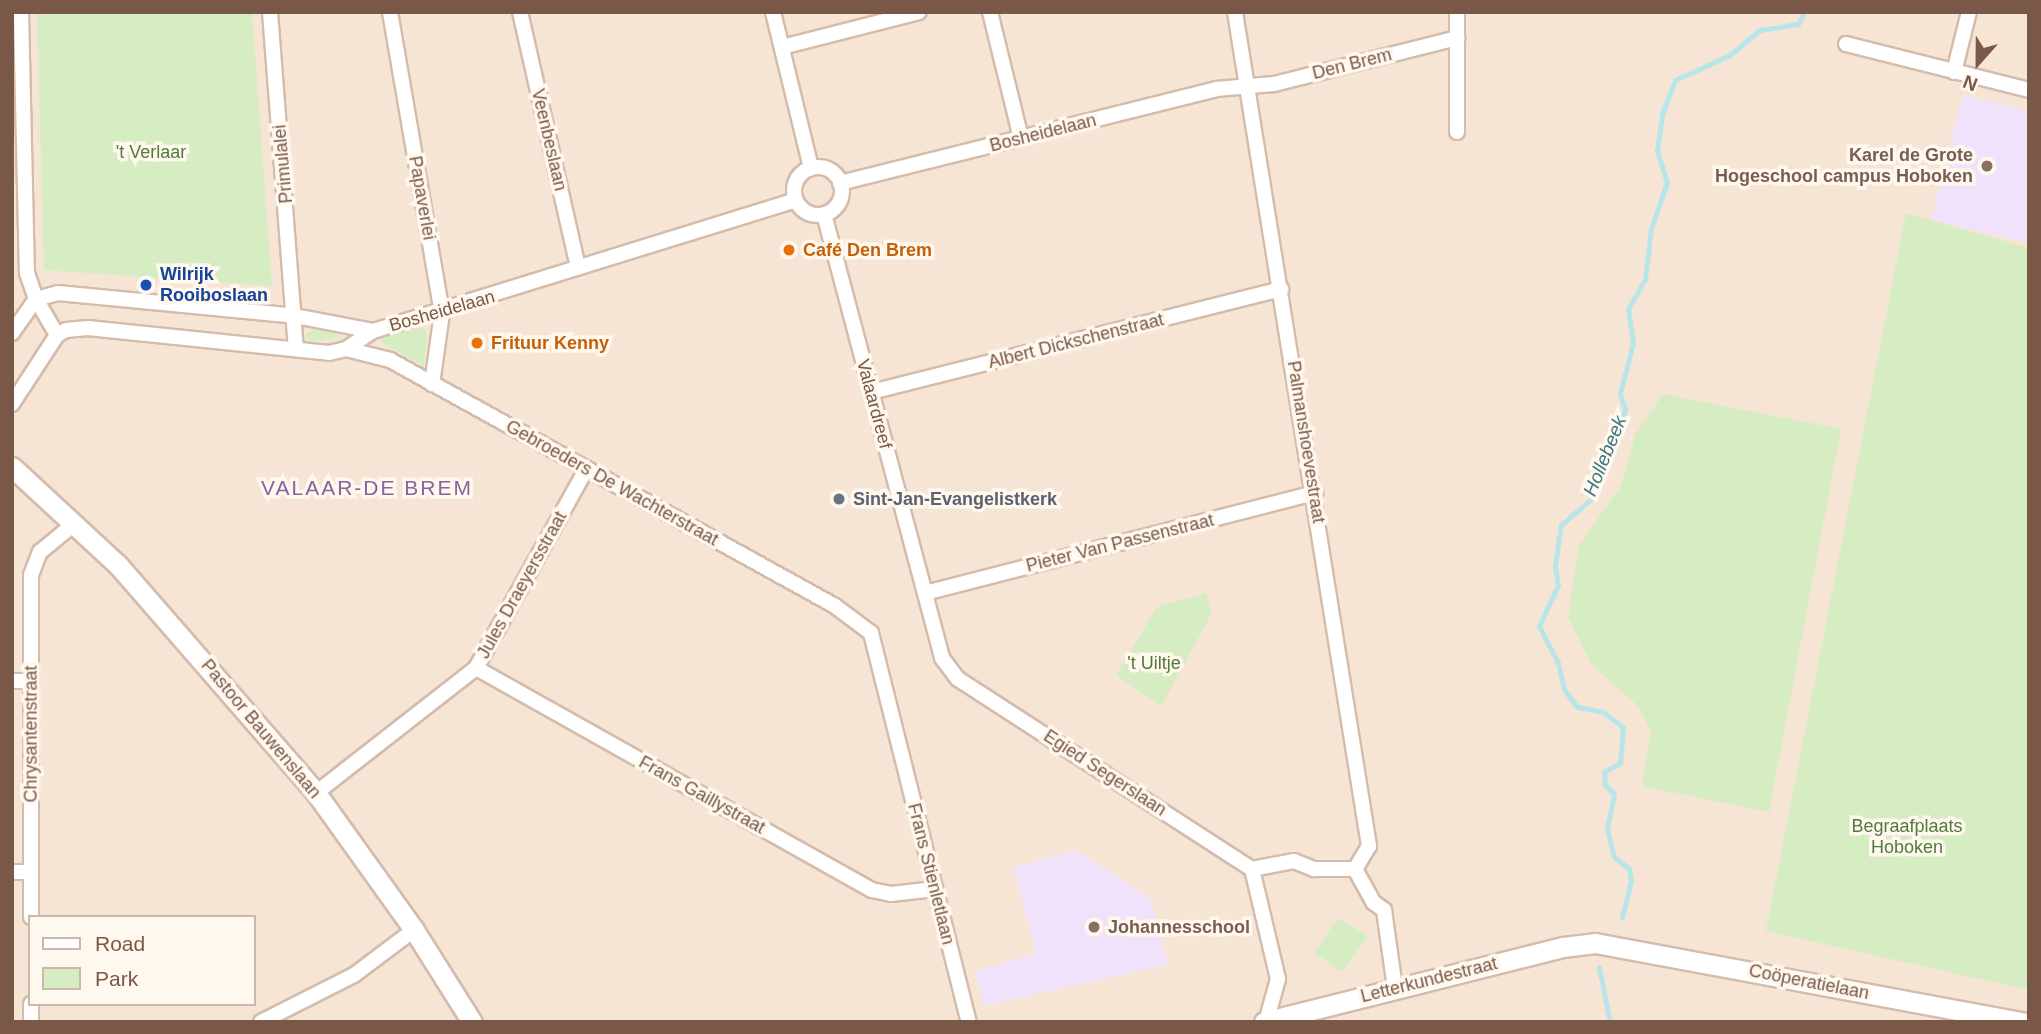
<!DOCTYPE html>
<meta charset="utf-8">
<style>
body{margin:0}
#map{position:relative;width:2041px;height:1034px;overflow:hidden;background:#fef4e6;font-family:Helvetica,sans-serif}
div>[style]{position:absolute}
.residential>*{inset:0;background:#f6e5d4}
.education>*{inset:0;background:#f1e2fb}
.green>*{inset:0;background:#d6edc3}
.stream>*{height:5px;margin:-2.5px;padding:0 2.5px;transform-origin:2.5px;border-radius:2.5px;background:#b8e5ea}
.roads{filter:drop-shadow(2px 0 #d4bcad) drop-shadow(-2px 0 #d4bcad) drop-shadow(0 2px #d4bcad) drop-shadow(0 -2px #d4bcad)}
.street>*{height:14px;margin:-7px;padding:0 7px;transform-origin:7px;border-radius:7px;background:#fff}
.street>.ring{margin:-7px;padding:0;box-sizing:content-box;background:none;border:14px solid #fff;border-radius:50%}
.secondary>*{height:19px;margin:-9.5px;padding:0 9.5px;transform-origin:9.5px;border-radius:9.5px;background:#fff}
.dots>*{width:19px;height:19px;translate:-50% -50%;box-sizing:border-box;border:4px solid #fff8ee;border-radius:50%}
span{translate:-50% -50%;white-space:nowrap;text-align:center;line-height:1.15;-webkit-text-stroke:7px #fff8ee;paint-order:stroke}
.street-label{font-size:18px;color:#7a5848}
.park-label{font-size:18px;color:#527a3c}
.education-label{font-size:18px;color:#785e54;font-weight:700}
.right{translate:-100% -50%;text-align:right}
.left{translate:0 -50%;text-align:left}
.food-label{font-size:18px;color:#c56008;font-weight:700}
.transit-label{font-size:18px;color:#164399;font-weight:700}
.worship-label{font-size:18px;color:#5b616d;font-weight:700}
.water-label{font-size:19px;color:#3a7880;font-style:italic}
.quarter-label{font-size:21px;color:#87649d;letter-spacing:2px}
.frame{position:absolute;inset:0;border:14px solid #7a5848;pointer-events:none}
.legend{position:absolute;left:28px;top:915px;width:228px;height:91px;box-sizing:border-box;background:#fff8ee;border:2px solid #cab8ac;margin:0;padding:9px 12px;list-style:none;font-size:21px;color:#7a5848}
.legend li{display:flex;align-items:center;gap:14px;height:35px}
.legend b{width:35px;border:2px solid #cab8ac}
.north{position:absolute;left:1943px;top:28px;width:70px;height:70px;-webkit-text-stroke:5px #fff8ee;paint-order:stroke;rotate:201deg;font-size:19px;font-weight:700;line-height:28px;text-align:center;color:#7a5848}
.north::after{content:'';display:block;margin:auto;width:24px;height:32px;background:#7a5848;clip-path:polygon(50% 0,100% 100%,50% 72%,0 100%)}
</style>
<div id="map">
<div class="residential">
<div style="clip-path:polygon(evenodd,12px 12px,2029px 12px,2029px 1022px,12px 1022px,12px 12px,30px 917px,254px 917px,254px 1004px,30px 1004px,30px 917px)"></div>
</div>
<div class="education">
<div style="clip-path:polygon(1963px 95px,2029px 111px,2029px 243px,1931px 220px)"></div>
<div style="clip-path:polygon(1076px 850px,1151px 899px,1168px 964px,984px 1006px,975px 971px,1036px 954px,1014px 867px)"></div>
</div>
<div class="green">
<div style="clip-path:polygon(37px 12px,252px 12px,272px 286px,44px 270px)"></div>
<div style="clip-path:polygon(1906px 213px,2029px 248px,2029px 990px,1766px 931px)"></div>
<div style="clip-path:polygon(316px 327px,325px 330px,342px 337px,310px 342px,305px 335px)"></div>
<div style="clip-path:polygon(422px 328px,427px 331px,424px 366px,380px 342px,383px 336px)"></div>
<div style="clip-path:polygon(1663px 394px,1841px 429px,1769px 812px,1642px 786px,1651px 732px,1639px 707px,1592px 665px,1568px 617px,1579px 546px,1622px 484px,1635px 435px)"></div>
<div style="clip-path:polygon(1206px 593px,1212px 613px,1161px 707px,1116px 675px,1157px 607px)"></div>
<div style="clip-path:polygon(1338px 918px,1368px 936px,1342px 972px,1314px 953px)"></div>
</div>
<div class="stream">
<div style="left:1622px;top:917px;width:37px;rotate:-76deg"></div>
<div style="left:1631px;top:881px;width:12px;rotate:-99deg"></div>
<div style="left:1629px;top:869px;width:19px;rotate:-141deg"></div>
<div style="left:1614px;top:857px;width:30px;rotate:-104deg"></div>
<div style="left:1607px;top:828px;width:35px;rotate:-78deg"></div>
<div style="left:1614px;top:794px;width:13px;rotate:-135deg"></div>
<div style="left:1605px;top:785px;width:13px;rotate:-94deg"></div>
<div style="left:1604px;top:772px;width:18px;rotate:-29deg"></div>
<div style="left:1620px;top:763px;width:36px;rotate:-85deg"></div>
<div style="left:1623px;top:727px;width:25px;rotate:-143deg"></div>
<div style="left:1603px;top:712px;width:26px;rotate:-169deg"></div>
<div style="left:1577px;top:707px;width:22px;rotate:-126deg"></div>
<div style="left:1564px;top:689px;width:27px;rotate:-103deg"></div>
<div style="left:1558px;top:663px;width:42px;rotate:-117.2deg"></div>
<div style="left:1539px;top:626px;width:45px;rotate:-65.1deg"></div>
<div style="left:1558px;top:585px;width:20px;rotate:-99deg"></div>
<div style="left:1555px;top:565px;width:40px;rotate:-81.5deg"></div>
<div style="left:1561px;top:525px;width:38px;rotate:-41deg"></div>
<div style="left:1590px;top:500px;width:97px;rotate:-68.7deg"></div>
<div style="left:1625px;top:410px;width:17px;rotate:-107deg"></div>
<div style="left:1620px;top:394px;width:53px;rotate:-75.7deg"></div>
<div style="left:1633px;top:343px;width:34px;rotate:-98deg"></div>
<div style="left:1628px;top:309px;width:34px;rotate:-60deg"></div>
<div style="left:1645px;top:279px;width:50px;rotate:-83.2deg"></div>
<div style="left:1651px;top:229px;width:50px;rotate:-71.2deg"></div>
<div style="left:1667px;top:182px;width:33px;rotate:-108deg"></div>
<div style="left:1657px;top:151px;width:37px;rotate:-82deg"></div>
<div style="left:1662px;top:114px;width:36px;rotate:-69deg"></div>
<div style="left:1675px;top:80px;width:60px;rotate:-24.4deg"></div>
<div style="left:1730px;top:55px;width:39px;rotate:-40deg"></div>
<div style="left:1760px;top:30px;width:38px;rotate:-9deg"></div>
<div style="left:1798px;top:24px;width:13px;rotate:-63deg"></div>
<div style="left:1599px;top:967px;width:56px;rotate:78.7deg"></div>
</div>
<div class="roads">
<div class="street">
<div style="left:21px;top:12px;width:261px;rotate:88.7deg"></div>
<div style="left:27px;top:273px;width:28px;rotate:71deg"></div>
<div style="left:36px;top:299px;width:42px;rotate:59.7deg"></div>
<div style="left:270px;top:12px;width:338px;rotate:85.6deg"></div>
<div style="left:390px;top:12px;width:305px;rotate:80.2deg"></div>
<div style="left:442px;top:313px;width:72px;rotate:98deg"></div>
<div style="left:520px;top:12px;width:262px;rotate:77.2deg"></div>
<div style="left:773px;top:12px;width:161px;rotate:76.3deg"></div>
<div style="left:990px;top:12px;width:130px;rotate:76.2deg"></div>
<div style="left:1235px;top:12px;width:845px;rotate:80.87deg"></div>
<div style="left:1369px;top:846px;width:27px;rotate:121deg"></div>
<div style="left:1846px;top:44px;width:189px;rotate:14.1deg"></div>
<div style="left:782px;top:47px;width:141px;rotate:-14.3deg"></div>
<div style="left:1954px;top:72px;width:62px;rotate:-76deg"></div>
<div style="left:1457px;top:132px;width:120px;rotate:-90deg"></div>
<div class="ring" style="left:794px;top:167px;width:34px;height:34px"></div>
<div style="left:840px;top:183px;width:388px;rotate:-14deg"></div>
<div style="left:1216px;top:89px;width:58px;rotate:-4.9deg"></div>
<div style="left:1274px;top:84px;width:189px;rotate:-14.1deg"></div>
<div style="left:824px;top:214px;width:459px;rotate:75.1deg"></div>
<div style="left:942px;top:658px;width:26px;rotate:53deg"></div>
<div style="left:958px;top:679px;width:350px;rotate:32.9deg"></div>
<div style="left:12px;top:333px;width:42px;rotate:-54.8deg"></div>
<div style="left:36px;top:299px;width:23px;rotate:-15deg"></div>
<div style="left:58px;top:293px;width:238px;rotate:5.5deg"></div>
<div style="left:295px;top:316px;width:79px;rotate:10.9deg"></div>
<div style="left:373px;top:331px;width:442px;rotate:-17.2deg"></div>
<div style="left:346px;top:349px;width:45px;rotate:14deg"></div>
<div style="left:390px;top:360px;width:508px;rotate:28.93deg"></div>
<div style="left:835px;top:606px;width:45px;rotate:36.9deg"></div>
<div style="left:871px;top:633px;width:401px;rotate:75.9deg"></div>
<div style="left:871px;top:392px;width:423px;rotate:-14.1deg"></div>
<div style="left:12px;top:404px;width:82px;rotate:-56.9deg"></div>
<div style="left:57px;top:335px;width:10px;rotate:-29deg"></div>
<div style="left:66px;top:330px;width:22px;rotate:-5deg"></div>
<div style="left:88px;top:328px;width:242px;rotate:5.9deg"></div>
<div style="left:329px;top:353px;width:17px;rotate:-13deg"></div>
<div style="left:346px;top:349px;width:32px;rotate:-34deg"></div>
<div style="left:925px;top:593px;width:403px;rotate:-14.4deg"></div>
<div style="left:476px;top:668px;width:454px;rotate:29.3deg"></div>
<div style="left:872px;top:890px;width:19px;rotate:12deg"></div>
<div style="left:891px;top:894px;width:44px;rotate:-6.5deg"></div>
<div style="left:12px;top:681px;width:19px"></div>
<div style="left:316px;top:793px;width:203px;rotate:-38deg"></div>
<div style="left:476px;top:668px;width:225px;rotate:-61deg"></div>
<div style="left:1252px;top:869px;width:113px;rotate:76.7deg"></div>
<div style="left:1278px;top:979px;width:45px;rotate:105.6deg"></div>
<div style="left:1252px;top:869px;width:43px;rotate:-10.8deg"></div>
<div style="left:1294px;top:861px;width:22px;rotate:22deg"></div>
<div style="left:1314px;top:869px;width:41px"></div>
<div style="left:1355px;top:869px;width:38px;rotate:61deg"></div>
<div style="left:1373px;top:902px;width:14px;rotate:36deg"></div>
<div style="left:1384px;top:910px;width:79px;rotate:82deg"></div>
<div style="left:12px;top:872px;width:19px"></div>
<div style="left:31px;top:917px;width:342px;rotate:-90deg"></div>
<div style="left:31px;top:575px;width:25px;rotate:-69deg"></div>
<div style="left:40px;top:552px;width:44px;rotate:-39.5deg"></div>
<div style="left:31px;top:1004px;width:18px;rotate:90deg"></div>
<div style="left:261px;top:1022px;width:104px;rotate:-26.8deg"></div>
<div style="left:354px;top:975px;width:75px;rotate:-36.9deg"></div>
</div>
<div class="secondary">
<div style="left:12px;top:467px;width:144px;rotate:42.8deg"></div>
<div style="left:118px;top:565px;width:302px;rotate:49deg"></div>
<div style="left:316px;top:793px;width:168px;rotate:54.4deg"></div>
<div style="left:414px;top:930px;width:109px;rotate:57.8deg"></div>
<div style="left:1264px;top:1022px;width:308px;rotate:-14.1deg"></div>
<div style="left:1563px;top:947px;width:32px;rotate:-7deg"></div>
<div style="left:1595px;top:943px;width:435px;rotate:10.5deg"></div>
</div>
</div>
<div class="dots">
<div style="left:1987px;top:166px;background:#8d6e63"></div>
<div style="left:789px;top:250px;background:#e8710a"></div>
<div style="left:146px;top:285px;background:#1a4fb4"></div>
<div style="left:477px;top:343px;background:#e8710a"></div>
<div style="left:839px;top:499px;background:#6b7280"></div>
<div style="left:1094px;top:927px;background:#8d6e63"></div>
</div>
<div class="street-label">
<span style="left:1352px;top:64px;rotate:-14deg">Den Brem</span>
<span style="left:1043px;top:133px;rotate:-14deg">Bosheidelaan</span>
<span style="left:549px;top:140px;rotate:77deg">Veenbeslaan</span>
<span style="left:283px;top:164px;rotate:-95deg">Primulalei</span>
<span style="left:422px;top:198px;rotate:80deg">Papaverlei</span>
<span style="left:442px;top:311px;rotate:-16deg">Bosheidelaan</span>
<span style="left:1076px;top:341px;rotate:-14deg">Albert Dickschenstraat</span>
<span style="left:874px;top:404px;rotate:75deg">Valaardreef</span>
<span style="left:1306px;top:442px;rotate:81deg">Palmanshoevestraat</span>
<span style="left:612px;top:483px;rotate:29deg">Gebroeders De Wachterstraat</span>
<span style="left:1120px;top:543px;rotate:-14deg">Pieter Van Passenstraat</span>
<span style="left:522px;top:585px;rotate:-61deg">Jules Draeyersstraat</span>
<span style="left:261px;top:729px;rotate:50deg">Pastoor Bauwenslaan</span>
<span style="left:31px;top:734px;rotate:-90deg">Chrysantenstraat</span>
<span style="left:1105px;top:773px;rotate:33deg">Egied Segerslaan</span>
<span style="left:702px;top:795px;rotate:29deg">Frans Gaillystraat</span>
<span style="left:931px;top:874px;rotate:76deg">Frans Stienletlaan</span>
<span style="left:1429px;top:980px;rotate:-14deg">Letterkundestraat</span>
<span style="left:1809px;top:982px;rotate:11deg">Coöperatielaan</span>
</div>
<div class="park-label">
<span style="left:151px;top:152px">'t Verlaar</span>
<span style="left:1154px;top:663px">'t Uiltje</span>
<span style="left:1907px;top:837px">Begraafplaats<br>Hoboken</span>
</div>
<div class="education-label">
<span class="right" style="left:1973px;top:166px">Karel de Grote<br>Hogeschool campus Hoboken</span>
<span class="left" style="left:1108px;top:927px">Johannesschool</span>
</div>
<div class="food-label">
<span class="left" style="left:803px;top:250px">Café Den Brem</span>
<span class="left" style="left:491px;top:343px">Frituur Kenny</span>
</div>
<div class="transit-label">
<span class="left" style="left:160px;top:285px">Wilrijk<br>Rooiboslaan</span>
</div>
<div class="worship-label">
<span class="left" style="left:853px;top:499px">Sint-Jan-Evangelistkerk</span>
</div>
<div class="water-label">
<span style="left:1605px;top:456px;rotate:-68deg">Hollebeek</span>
</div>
<div class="quarter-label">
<span style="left:367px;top:488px">VALAAR-DE BREM</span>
</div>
<div class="frame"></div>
<ul class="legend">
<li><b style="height:9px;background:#fff"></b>Road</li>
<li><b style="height:19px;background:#d6edc3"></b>Park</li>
</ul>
<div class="north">N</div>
</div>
